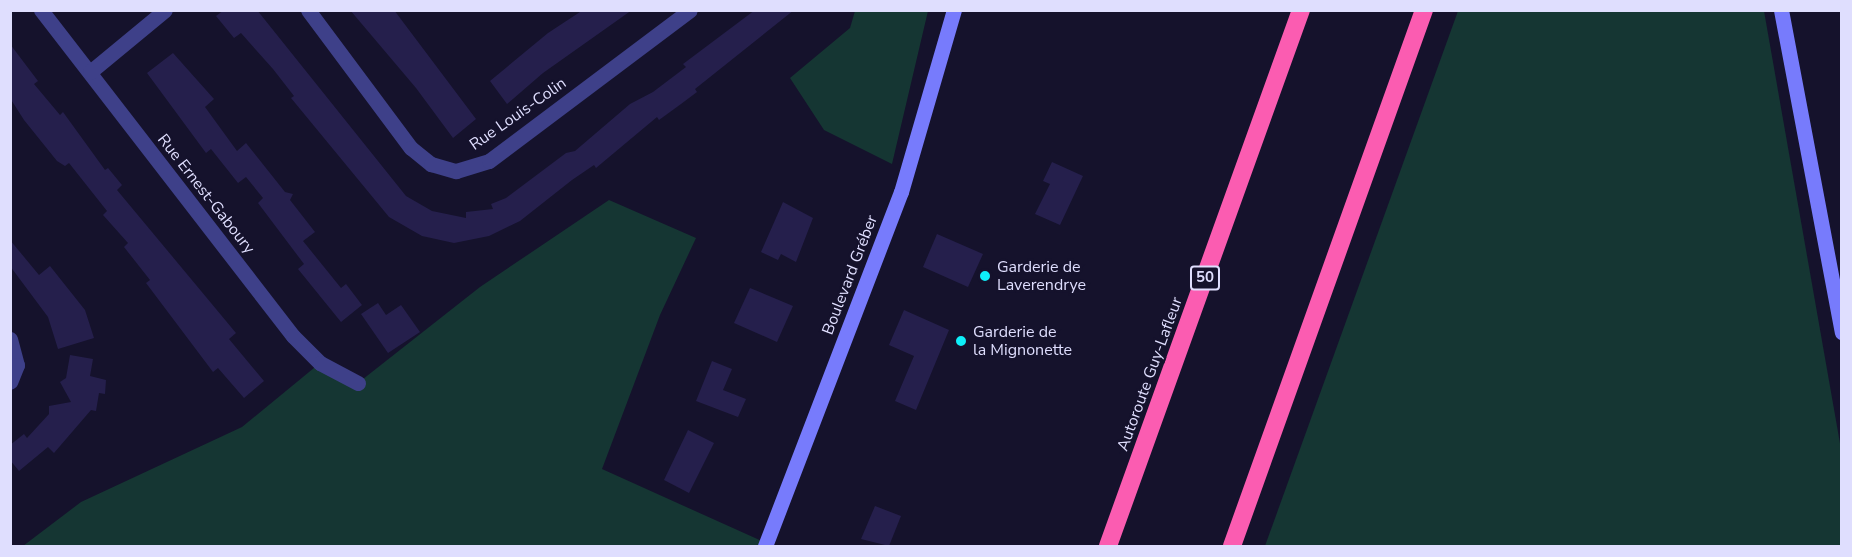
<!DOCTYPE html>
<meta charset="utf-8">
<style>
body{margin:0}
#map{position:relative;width:1852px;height:557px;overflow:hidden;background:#15122c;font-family:"Nunito Sans",sans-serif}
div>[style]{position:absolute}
.green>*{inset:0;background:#153633}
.building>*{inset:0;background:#251f4c}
.street>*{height:15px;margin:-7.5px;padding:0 7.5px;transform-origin:7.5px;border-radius:7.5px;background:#3e4089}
.secondary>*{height:15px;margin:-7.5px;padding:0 7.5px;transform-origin:7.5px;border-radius:7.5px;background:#777bfc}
.highway>*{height:18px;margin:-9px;padding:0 9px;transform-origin:9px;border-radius:9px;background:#fb5cb1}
.dots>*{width:16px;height:16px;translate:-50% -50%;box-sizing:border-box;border:3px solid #15122c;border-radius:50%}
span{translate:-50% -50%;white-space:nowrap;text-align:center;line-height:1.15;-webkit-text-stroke:4.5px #15122c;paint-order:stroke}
.shield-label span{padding:2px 4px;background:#15122c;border:2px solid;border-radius:4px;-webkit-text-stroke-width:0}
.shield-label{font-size:15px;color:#dfdefe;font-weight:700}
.street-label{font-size:16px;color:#dfdefe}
.poi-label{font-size:16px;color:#dfdefe}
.left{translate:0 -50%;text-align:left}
.frame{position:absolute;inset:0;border:12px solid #dfdefe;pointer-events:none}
</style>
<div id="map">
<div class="green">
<div style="clip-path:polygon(855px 11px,928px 11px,892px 164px,824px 130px,790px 78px,850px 28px)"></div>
<div style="clip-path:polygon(1458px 11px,1764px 11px,1841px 449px,1841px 546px,1265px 546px)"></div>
<div style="clip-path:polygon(609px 200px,696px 238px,660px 315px,602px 469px,766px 543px,765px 546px,23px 546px,81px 502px,242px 427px,320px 363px,358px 383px,480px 287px)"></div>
</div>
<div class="building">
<div style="clip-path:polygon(224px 10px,257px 10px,406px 196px,432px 211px,466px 218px,466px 212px,493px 209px,491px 204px,506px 198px,566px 153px,575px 151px,630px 104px,653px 92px,686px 67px,683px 64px,755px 10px,794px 10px,695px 89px,697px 92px,681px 104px,659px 120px,657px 117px,596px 168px,594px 165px,572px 180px,520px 221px,489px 236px,454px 243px,422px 236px,389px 217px,291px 98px,294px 96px,273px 69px,241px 33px,234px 38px,216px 16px)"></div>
<div style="clip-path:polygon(350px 10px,394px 10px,476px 119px,453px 138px,416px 88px)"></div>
<div style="clip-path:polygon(583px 10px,632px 10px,543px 73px,507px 104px,490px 81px,548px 33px)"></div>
<div style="clip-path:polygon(10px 44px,38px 81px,34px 84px,60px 115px,63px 112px,105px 170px,108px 168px,122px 185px,117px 190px,236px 333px,229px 339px,264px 381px,244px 398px,218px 368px,213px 372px,146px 283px,150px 280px,124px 247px,128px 243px,103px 215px,107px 211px,69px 163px,65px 166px,57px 161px,24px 120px,10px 98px)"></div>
<div style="clip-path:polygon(173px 53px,214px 99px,205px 107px,237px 151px,246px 143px,285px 192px,293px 194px,290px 200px,315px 232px,303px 241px,341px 288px,346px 284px,362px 305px,341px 322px,298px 269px,304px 264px,258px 203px,263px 198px,246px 177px,238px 183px,211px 149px,206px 153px,147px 73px)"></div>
<div style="clip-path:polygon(1052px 162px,1083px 176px,1060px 225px,1035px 214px,1050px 184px,1043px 181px)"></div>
<div style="clip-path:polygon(783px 202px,813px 218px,796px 262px,781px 254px,778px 260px,761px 252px)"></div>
<div style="clip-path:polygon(937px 234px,983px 254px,968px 287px,923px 267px)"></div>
<div style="clip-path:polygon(10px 240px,39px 275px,50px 266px,85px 310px,94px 338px,58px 349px,48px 317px,10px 266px)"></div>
<div style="clip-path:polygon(750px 288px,793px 306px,777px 342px,734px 323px)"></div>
<div style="clip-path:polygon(378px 303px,386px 315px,401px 305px,420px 332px,388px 353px,361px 314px)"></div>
<div style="clip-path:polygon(904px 310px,949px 330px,916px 410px,895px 401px,914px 356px,889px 345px)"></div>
<div style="clip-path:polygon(70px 355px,93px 359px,90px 376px,106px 380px,105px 394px,99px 393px,96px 411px,91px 410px,54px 453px,48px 447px,19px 471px,10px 460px,10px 445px,24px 434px,27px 438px,49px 414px,49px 406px,71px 402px,60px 382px,66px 378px)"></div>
<div style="clip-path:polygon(712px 361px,732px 369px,723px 390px,746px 399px,738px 417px,696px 401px)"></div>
<div style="clip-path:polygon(688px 430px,714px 443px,689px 493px,664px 480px)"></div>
<div style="clip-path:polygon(875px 506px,901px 516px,889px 546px,861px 539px)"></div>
</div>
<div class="street">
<div style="left:41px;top:10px;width:412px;rotate:52.3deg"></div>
<div style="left:293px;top:336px;width:38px;rotate:45deg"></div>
<div style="left:320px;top:363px;width:43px;rotate:27.8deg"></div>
<div style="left:308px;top:10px;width:172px;rotate:53.3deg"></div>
<div style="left:411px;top:148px;width:26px;rotate:39deg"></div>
<div style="left:431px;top:164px;width:26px;rotate:16deg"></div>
<div style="left:456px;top:171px;width:34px;rotate:-17deg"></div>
<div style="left:489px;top:161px;width:251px;rotate:-36.9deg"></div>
<div style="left:90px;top:72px;width:97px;rotate:-39.6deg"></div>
<div style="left:10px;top:339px;width:27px;rotate:75deg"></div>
<div style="left:17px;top:365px;width:18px;rotate:112deg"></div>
</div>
<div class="secondary">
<div style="left:1781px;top:10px;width:328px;rotate:79.3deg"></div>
<div style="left:765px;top:546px;width:379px;rotate:-69deg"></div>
<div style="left:901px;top:192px;width:190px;rotate:-73.8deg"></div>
</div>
<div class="highway">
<div style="left:1108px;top:546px;width:570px;rotate:-70.2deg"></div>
<div style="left:1232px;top:546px;width:569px;rotate:-70.29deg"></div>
</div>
<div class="dots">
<div style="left:985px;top:276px;background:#0eeff9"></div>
<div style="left:961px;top:341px;background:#0eeff9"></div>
</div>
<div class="shield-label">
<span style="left:1205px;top:278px">50</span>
</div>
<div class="street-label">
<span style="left:518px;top:114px;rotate:-35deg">Rue Louis-Colin</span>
<span style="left:206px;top:194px;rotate:52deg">Rue Ernest-Gaboury</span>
<span style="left:850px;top:275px;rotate:-69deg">Boulevard Gréber</span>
<span style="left:1150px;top:374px;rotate:-70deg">Autoroute Guy-Lafleur</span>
</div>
<div class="poi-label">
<span class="left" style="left:997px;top:276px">Garderie de<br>Laverendrye</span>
<span class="left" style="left:973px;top:341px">Garderie de<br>la Mignonette</span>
</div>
<div class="frame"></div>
</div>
